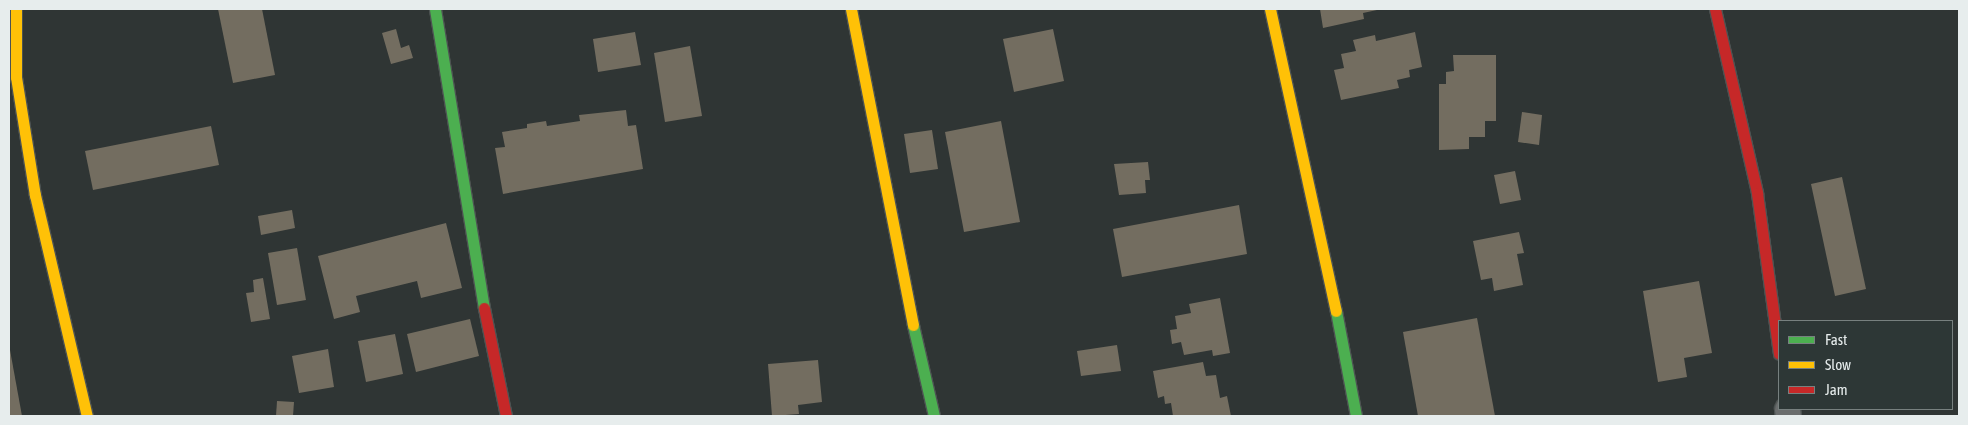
<!DOCTYPE html>
<style>
body{margin:0}
#map{position:relative;width:1968px;height:425px;overflow:hidden;background:#2f3534;font-family:"Asap Condensed",sans-serif}
div>[style]{position:absolute}
.building>*{inset:0;background:#736d60}
.roads{filter:drop-shadow(1px 0 #4d5352) drop-shadow(-1px 0 #4d5352) drop-shadow(0 1px #4d5352) drop-shadow(0 -1px #4d5352)}
.street>*{height:25px;margin:-12.5px;padding:0 12.5px;transform-origin:12.5px;border-radius:12.5px;background:#6a6d6d}
.fast>*{height:11px;margin:-5.5px;padding:0 5.5px;transform-origin:5.5px;border-radius:5.5px;background:#4caf50}
.slow>*{height:11px;margin:-5.5px;padding:0 5.5px;transform-origin:5.5px;border-radius:5.5px;background:#ffc107}
.jam>*{height:11px;margin:-5.5px;padding:0 5.5px;transform-origin:5.5px;border-radius:5.5px;background:#c62828}
span{translate:-50% -50%;white-space:nowrap;text-align:center;line-height:1.15;-webkit-text-stroke:5px #2d3736;paint-order:stroke}
.frame{position:absolute;inset:0;border:10px solid #e7eded;pointer-events:none}
.legend{position:absolute;left:1778px;top:320px;width:175px;height:90px;box-sizing:border-box;background:#2d3736;border:1px solid #77807f;margin:0;padding:6px 9px;list-style:none;font-size:15px;color:#e7eded}
.legend li{display:flex;align-items:center;gap:10px;height:25px}
.legend b{width:25px;border:1px solid #77807f}
</style>
<div id="map">
<div class="building">
<div style="clip-path:polygon(218px 9px,262px 9px,275px 75px,233px 83px)"></div>
<div style="clip-path:polygon(1320px 9px,1377px 9px,1377px 10px,1363px 13px,1364px 19px,1323px 28px)"></div>
<div style="clip-path:polygon(396px 29px,401px 48px,409px 45px,413px 58px,391px 64px,382px 33px)"></div>
<div style="clip-path:polygon(1053px 29px,1064px 81px,1014px 92px,1003px 39px)"></div>
<div style="clip-path:polygon(635px 32px,641px 65px,598px 72px,593px 39px)"></div>
<div style="clip-path:polygon(1415px 32px,1422px 67px,1409px 70px,1410px 77px,1397px 80px,1399px 88px,1341px 100px,1334px 70px,1344px 68px,1341px 54px,1356px 51px,1353px 40px,1375px 35px,1376px 41px)"></div>
<div style="clip-path:polygon(690px 46px,702px 116px,665px 122px,654px 53px)"></div>
<div style="clip-path:polygon(1453px 55px,1496px 55px,1496px 121px,1485px 121px,1485px 137px,1469px 137px,1469px 149px,1439px 150px,1439px 84px,1446px 84px,1446px 72px,1454px 71px)"></div>
<div style="clip-path:polygon(626px 110px,628px 126px,636px 125px,643px 169px,503px 194px,495px 148px,505px 147px,502px 132px,527px 128px,527px 124px,546px 121px,547px 126px,580px 121px,579px 115px)"></div>
<div style="clip-path:polygon(1522px 112px,1542px 115px,1539px 145px,1518px 142px)"></div>
<div style="clip-path:polygon(1001px 121px,1020px 222px,964px 232px,945px 132px)"></div>
<div style="clip-path:polygon(211px 126px,219px 165px,93px 190px,85px 151px)"></div>
<div style="clip-path:polygon(932px 130px,938px 169px,910px 173px,904px 134px)"></div>
<div style="clip-path:polygon(1148px 162px,1150px 180px,1145px 180px,1146px 193px,1119px 195px,1114px 164px)"></div>
<div style="clip-path:polygon(1515px 171px,1521px 200px,1500px 204px,1494px 175px)"></div>
<div style="clip-path:polygon(1842px 177px,1866px 289px,1835px 296px,1811px 184px)"></div>
<div style="clip-path:polygon(1239px 205px,1247px 254px,1122px 277px,1113px 229px)"></div>
<div style="clip-path:polygon(292px 210px,295px 228px,261px 235px,258px 216px)"></div>
<div style="clip-path:polygon(446px 223px,462px 288px,421px 298px,417px 281px,356px 296px,360px 312px,334px 319px,318px 256px)"></div>
<div style="clip-path:polygon(1519px 232px,1524px 253px,1517px 254px,1523px 285px,1494px 291px,1492px 278px,1481px 280px,1473px 241px)"></div>
<div style="clip-path:polygon(297px 248px,306px 300px,277px 305px,268px 253px)"></div>
<div style="clip-path:polygon(263px 278px,270px 319px,251px 322px,246px 293px,254px 292px,253px 280px)"></div>
<div style="clip-path:polygon(1699px 281px,1712px 353px,1684px 358px,1687px 377px,1658px 382px,1643px 291px)"></div>
<div style="clip-path:polygon(1220px 298px,1230px 353px,1213px 356px,1212px 350px,1184px 355px,1181px 342px,1172px 344px,1170px 330px,1177px 329px,1175px 316px,1191px 313px,1189px 304px)"></div>
<div style="clip-path:polygon(1477px 318px,1495px 416px,1418px 416px,1403px 332px)"></div>
<div style="clip-path:polygon(470px 319px,479px 356px,416px 372px,407px 334px)"></div>
<div style="clip-path:polygon(395px 334px,403px 374px,366px 382px,358px 341px)"></div>
<div style="clip-path:polygon(1117px 345px,1121px 371px,1081px 376px,1077px 351px)"></div>
<div style="clip-path:polygon(328px 349px,334px 387px,299px 393px,292px 356px)"></div>
<div style="clip-path:polygon(9px 350px,10px 350px,22px 416px,9px 416px)"></div>
<div style="clip-path:polygon(818px 360px,822px 402px,798px 405px,799px 414px,772px 416px,768px 364px)"></div>
<div style="clip-path:polygon(1203px 362px,1206px 376px,1216px 375px,1220px 398px,1227px 396px,1231px 416px,1173px 416px,1171px 403px,1165px 404px,1164px 396px,1158px 398px,1153px 371px)"></div>
<div style="clip-path:polygon(277px 401px,294px 402px,293px 416px,276px 416px)"></div>
</div>
<div class="roads">
<div class="street">
<div style="left:1787px;top:409px;width:7px;rotate:82deg"></div>
</div>
<div class="fast">
<div style="left:435px;top:9px;width:303px;rotate:80.7deg"></div>
<div style="left:1336px;top:311px;width:107px;rotate:79.2deg"></div>
<div style="left:913px;top:325px;width:93px;rotate:77deg"></div>
</div>
<div class="slow">
<div style="left:16px;top:9px;width:68px;rotate:90deg"></div>
<div style="left:16px;top:77px;width:120px;rotate:80.9deg"></div>
<div style="left:35px;top:195px;width:227px;rotate:76.8deg"></div>
<div style="left:851px;top:9px;width:322px;rotate:78.9deg"></div>
<div style="left:1270px;top:9px;width:309px;rotate:77.7deg"></div>
</div>
<div class="jam">
<div style="left:1715px;top:9px;width:189px;rotate:77.1deg"></div>
<div style="left:1757px;top:193px;width:162px;rotate:82.2deg"></div>
<div style="left:484px;top:308px;width:110px;rotate:78.5deg"></div>
</div>
</div>
<div class="frame"></div>
<ul class="legend">
<li><b style="height:6px;background:#4caf50"></b>Fast</li>
<li><b style="height:6px;background:#ffc107"></b>Slow</li>
<li><b style="height:6px;background:#c62828"></b>Jam</li>
</ul>
</div>
